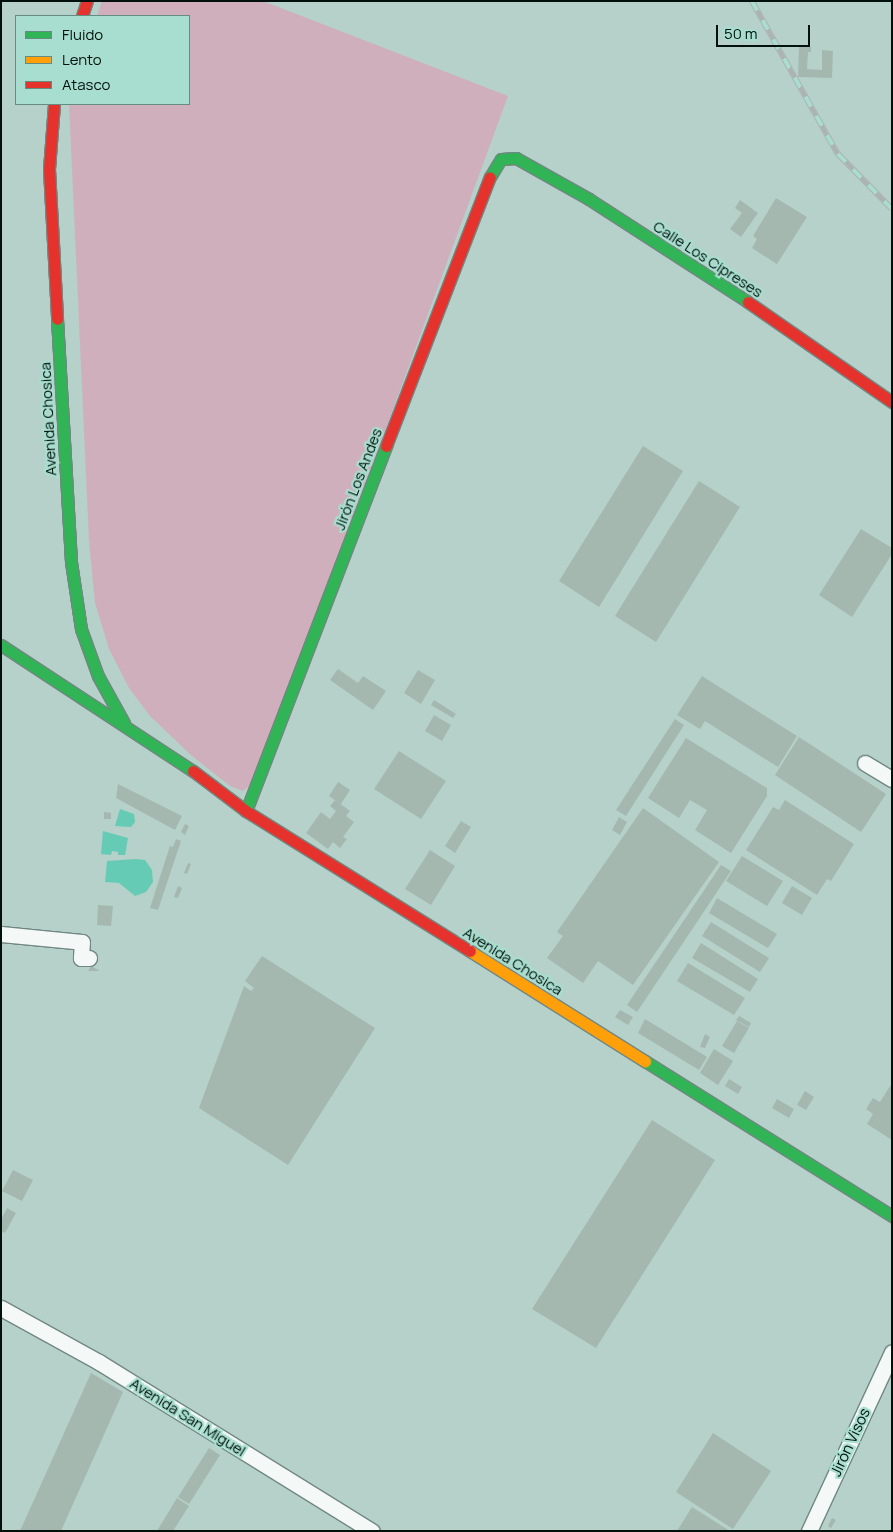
<!DOCTYPE html>
<meta charset="utf-8">
<style>
body{margin:0}
#map{position:relative;width:893px;height:1532px;overflow:hidden;background:#b5d1c9;font-family:Manrope,sans-serif}
div>[style]{position:absolute}
.green>*{inset:0;background:#d0afbc}
.water>*{inset:0;background:#66cbb5}
.building>*{inset:0;background:#a4b8b0}
.roads{filter:drop-shadow(1px 0 #718782) drop-shadow(-1px 0 #718782) drop-shadow(0 1px #718782) drop-shadow(0 -1px #718782)}
.street>*{height:15px;margin:-7.5px;padding:0 7.5px;transform-origin:7.5px;border-radius:7.5px;background:#f4f8f7}
.fast>*{height:11px;margin:-5.5px;padding:0 5.5px;transform-origin:5.5px;border-radius:5.5px;background:#30b455}
.slow>*{height:11px;margin:-5.5px;padding:0 5.5px;transform-origin:5.5px;border-radius:5.5px;background:#ff9f0a}
.jam>*{height:11px;margin:-5.5px;padding:0 5.5px;transform-origin:5.5px;border-radius:5.5px;background:#e5322d}
.rail>*{height:5.5px;margin-top:-2.75px;transform-origin:0;background:repeating-linear-gradient(90deg,#a8decf 0 11px,#acb4b2 0 22px);box-sizing:border-box;border-block:1px solid #acb4b2}
span{translate:-50% -50%;white-space:nowrap;text-align:center;line-height:1.15;-webkit-text-stroke:4.5px #a8decf;paint-order:stroke}
.street-label{font-size:15px;color:#00100b}
.frame{position:absolute;inset:0;border:2px solid #00100b;pointer-events:none}
.legend{position:absolute;left:15px;top:15px;width:175px;height:90px;box-sizing:border-box;background:#a8decf;border:1px solid #658c81;margin:0;padding:6px 9px;list-style:none;font-size:15px;color:#00100b}
.legend li{display:flex;align-items:center;gap:10px;height:25px}
.legend b{width:25px;border:1px solid #658c81}
.scale{position:absolute;left:716px;top:25px;width:94px;height:22px;box-sizing:border-box;border:2px solid #00100b;border-top:0;padding-left:6px;font-size:15px;line-height:18px;white-space:nowrap;color:#00100b;-webkit-text-stroke:4px #a8decf;paint-order:stroke}
</style>
<div id="map">
<div class="green">
<div style="clip-path:polygon(102px 1px,263px 1px,508px 96px,257px 780px,243px 791px,230px 786px,192px 756px,150px 716px,129px 688px,109px 649px,95px 603px,89px 541px,69px 104px,189px 104px,189px 16px,97px 16px)"></div>
</div>
<div class="water">
<div style="clip-path:polygon(120px 809px,134px 814px,135px 822px,131px 827px,115px 826px)"></div>
<div style="clip-path:polygon(103px 831px,128px 838px,125px 855px,118px 855px,118px 852px,112px 851px,111px 855px,101px 854px)"></div>
<div style="clip-path:polygon(136px 859px,145px 860px,152px 870px,153px 882px,146px 892px,135px 896px,119px 883px,105px 882px,107px 861px)"></div>
</div>
<div class="building">
<div style="clip-path:polygon(799px 47px,811px 47px,811px 52px,808px 52px,807px 69px,822px 70px,822px 50px,833px 51px,832px 78px,798px 77px)"></div>
<div style="clip-path:polygon(776px 198px,807px 217px,777px 264px,752px 248px,757px 239px,753px 236px)"></div>
<div style="clip-path:polygon(740px 200px,758px 213px,741px 237px,730px 229px,742px 213px,735px 208px)"></div>
<div style="clip-path:polygon(643px 446px,683px 471px,599px 607px,559px 581px)"></div>
<div style="clip-path:polygon(699px 481px,740px 507px,656px 642px,615px 616px)"></div>
<div style="clip-path:polygon(861px 529px,892px 548px,892px 554px,852px 617px,819px 595px)"></div>
<div style="clip-path:polygon(338px 669px,358px 683px,363px 676px,386px 691px,373px 710px,330px 680px)"></div>
<div style="clip-path:polygon(418px 670px,435px 680px,421px 704px,404px 693px)"></div>
<div style="clip-path:polygon(702px 676px,797px 736px,778px 767px,705px 721px,700px 729px,677px 715px)"></div>
<div style="clip-path:polygon(434px 700px,456px 714px,453px 718px,431px 705px)"></div>
<div style="clip-path:polygon(434px 715px,451px 725px,442px 741px,425px 731px)"></div>
<div style="clip-path:polygon(675px 719px,684px 725px,626px 816px,616px 810px)"></div>
<div style="clip-path:polygon(799px 737px,886px 794px,861px 832px,775px 775px)"></div>
<div style="clip-path:polygon(686px 738px,767px 788px,767px 796px,731px 853px,695px 830px,707px 810px,690px 800px,679px 818px,648px 798px)"></div>
<div style="clip-path:polygon(399px 751px,446px 781px,421px 819px,374px 789px)"></div>
<div style="clip-path:polygon(338px 782px,350px 790px,341px 804px,329px 796px)"></div>
<div style="clip-path:polygon(118px 784px,182px 816px,175px 830px,116px 798px)"></div>
<div style="clip-path:polygon(335px 800px,350px 811px,346px 816px,354px 822px,343px 837px,347px 839px,340px 848px,333px 842px,328px 849px,306px 833px,321px 812px,330px 819px,336px 811px,330px 806px)"></div>
<div style="clip-path:polygon(785px 800px,854px 844px,831px 881px,827px 879px,817px 895px,746px 850px,773px 807px,779px 810px)"></div>
<div style="clip-path:polygon(643px 808px,719px 862px,633px 985px,598px 961px,583px 983px,547px 958px,563px 936px,557px 932px)"></div>
<div style="clip-path:polygon(104px 812px,111px 813px,111px 819px,104px 819px)"></div>
<div style="clip-path:polygon(619px 817px,627px 822px,620px 835px,612px 830px)"></div>
<div style="clip-path:polygon(461px 821px,471px 827px,455px 853px,445px 846px)"></div>
<div style="clip-path:polygon(185px 824px,189px 826px,185px 835px,181px 832px)"></div>
<div style="clip-path:polygon(176px 839px,181px 841px,158px 910px,150px 908px,170px 846px,173px 847px)"></div>
<div style="clip-path:polygon(430px 850px,455px 866px,431px 905px,405px 889px)"></div>
<div style="clip-path:polygon(742px 856px,783px 881px,767px 906px,726px 881px)"></div>
<div style="clip-path:polygon(188px 863px,191px 864px,187px 874px,184px 873px)"></div>
<div style="clip-path:polygon(721px 865px,731px 871px,637px 1012px,627px 1005px)"></div>
<div style="clip-path:polygon(178px 886px,182px 888px,178px 898px,174px 897px)"></div>
<div style="clip-path:polygon(792px 886px,812px 898px,802px 915px,782px 903px)"></div>
<div style="clip-path:polygon(717px 898px,777px 934px,768px 948px,709px 913px)"></div>
<div style="clip-path:polygon(98px 905px,113px 906px,111px 926px,97px 925px)"></div>
<div style="clip-path:polygon(711px 922px,769px 958px,760px 972px,702px 936px)"></div>
<div style="clip-path:polygon(701px 943px,758px 979px,750px 992px,692px 958px)"></div>
<div style="clip-path:polygon(262px 956px,375px 1028px,288px 1165px,199px 1108px,244px 986px,251px 991px,254px 988px,245px 981px)"></div>
<div style="clip-path:polygon(688px 963px,745px 998px,734px 1015px,677px 981px)"></div>
<div style="clip-path:polygon(91px 966px,100px 971px,88px 971px)"></div>
<div style="clip-path:polygon(620px 1010px,633px 1017px,628px 1025px,615px 1017px)"></div>
<div style="clip-path:polygon(739px 1016px,751px 1023px,749px 1027px,736px 1020px)"></div>
<div style="clip-path:polygon(645px 1019px,707px 1057px,699px 1070px,638px 1033px)"></div>
<div style="clip-path:polygon(737px 1021px,749px 1028px,734px 1053px,722px 1046px)"></div>
<div style="clip-path:polygon(705px 1034px,710px 1037px,705px 1048px,700px 1047px)"></div>
<div style="clip-path:polygon(714px 1049px,733px 1061px,718px 1085px,700px 1073px)"></div>
<div style="clip-path:polygon(729px 1079px,742px 1087px,738px 1094px,725px 1086px)"></div>
<div style="clip-path:polygon(892px 1083px,892px 1140px,867px 1124px,873px 1114px,866px 1109px,873px 1098px,880px 1102px)"></div>
<div style="clip-path:polygon(805px 1091px,814px 1097px,806px 1110px,797px 1105px)"></div>
<div style="clip-path:polygon(777px 1099px,794px 1109px,789px 1118px,772px 1108px)"></div>
<div style="clip-path:polygon(652px 1120px,715px 1160px,596px 1348px,532px 1309px)"></div>
<div style="clip-path:polygon(13px 1170px,33px 1180px,22px 1201px,2px 1191px)"></div>
<div style="clip-path:polygon(7px 1208px,16px 1213px,5px 1233px,1px 1231px,1px 1220px)"></div>
<div style="clip-path:polygon(91px 1373px,123px 1392px,61px 1531px,20px 1531px)"></div>
<div style="clip-path:polygon(713px 1433px,771px 1471px,733px 1529px,676px 1492px)"></div>
<div style="clip-path:polygon(209px 1448px,220px 1455px,189px 1504px,178px 1497px)"></div>
<div style="clip-path:polygon(177px 1498px,189px 1506px,173px 1531px,157px 1531px)"></div>
<div style="clip-path:polygon(692px 1507px,730px 1531px,677px 1531px)"></div>
<div style="clip-path:polygon(832px 1518px,836px 1520px,831px 1528px,828px 1526px)"></div>
</div>
<div class="roads">
<div class="street">
<div style="left:865px;top:763px;width:31px;rotate:31deg"></div>
<div style="left:1px;top:934px;width:81px;rotate:5.6deg"></div>
<div style="left:82px;top:942px;width:16px;rotate:94deg"></div>
<div style="left:81px;top:958px;width:8px"></div>
<div style="left:1px;top:1308px;width:112px;rotate:28.9deg"></div>
<div style="left:99px;top:1362px;width:321px;rotate:31.8deg"></div>
<div style="left:809px;top:1531px;width:197px;rotate:-65.1deg"></div>
</div>
<div class="fast">
<div style="left:490px;top:177px;width:21px;rotate:-59deg"></div>
<div style="left:501px;top:159px;width:15px;rotate:-4deg"></div>
<div style="left:516px;top:158px;width:84px;rotate:29.3deg"></div>
<div style="left:589px;top:199px;width:189px;rotate:32.9deg"></div>
<div style="left:57px;top:319px;width:243px;rotate:86.7deg"></div>
<div style="left:71px;top:562px;width:68px;rotate:81.5deg"></div>
<div style="left:81px;top:629px;width:50px;rotate:70.1deg"></div>
<div style="left:98px;top:676px;width:54px;rotate:61deg"></div>
<div style="left:1px;top:645px;width:230px;rotate:33.3deg"></div>
<div style="left:246px;top:811px;width:391px;rotate:-69deg"></div>
<div style="left:645px;top:1061px;width:292px;rotate:32.1deg"></div>
</div>
<div class="slow">
<div style="left:470px;top:951px;width:207px;rotate:32.2deg"></div>
</div>
<div class="jam">
<div style="left:82px;top:16px;width:16px;rotate:-72deg"></div>
<div style="left:54px;top:104px;width:65px;rotate:94.4deg"></div>
<div style="left:49px;top:169px;width:150px;rotate:86.9deg"></div>
<div style="left:748px;top:302px;width:175px;rotate:34.8deg"></div>
<div style="left:386px;top:446px;width:288px;rotate:-68.9deg"></div>
<div style="left:193px;top:771px;width:66px;rotate:37deg"></div>
<div style="left:246px;top:811px;width:264px;rotate:32deg"></div>
</div>
</div>
<div class="rail">
<div style="left:752px;top:1px;width:176px;rotate:60.7deg"></div>
<div style="left:838px;top:154px;width:77px;rotate:45.5deg"></div>
</div>
<div class="street-label">
<span style="left:708px;top:259px;rotate:33deg">Calle Los Cipreses</span>
<span style="left:48px;top:419px;rotate:-93deg">Avenida Chosica</span>
<span style="left:358px;top:479px;rotate:-69deg">Jirón Los Andes</span>
<span style="left:513px;top:961px;rotate:32deg">Avenida Chosica</span>
<span style="left:188px;top:1417px;rotate:32deg">Avenida San Miguel</span>
<span style="left:850px;top:1442px;rotate:-65deg">Jirón Visos</span>
</div>
<div class="frame"></div>
<ul class="legend">
<li><b style="height:6px;background:#30b455"></b>Fluido</li>
<li><b style="height:6px;background:#ff9f0a"></b>Lento</li>
<li><b style="height:6px;background:#e5322d"></b>Atasco</li>
</ul>
<div class="scale">50 m</div>
</div>
